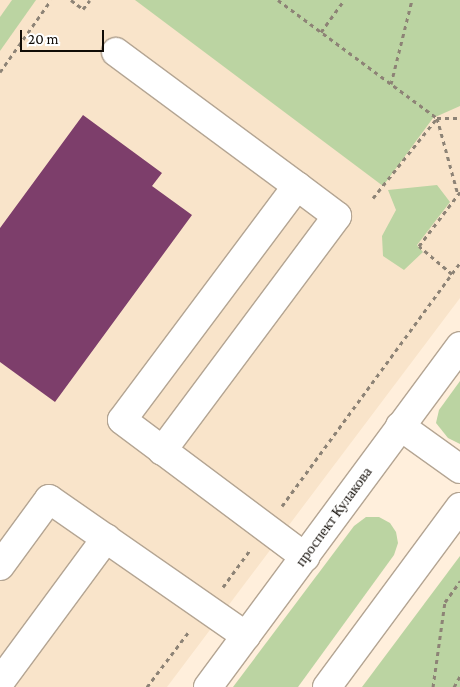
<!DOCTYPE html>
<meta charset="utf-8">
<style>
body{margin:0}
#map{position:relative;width:460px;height:687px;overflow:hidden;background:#ffefdc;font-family:"Crimson Pro",serif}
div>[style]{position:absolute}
.built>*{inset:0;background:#f9e4ca}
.green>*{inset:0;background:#bbd4a2}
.building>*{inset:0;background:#7d3e6b}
.path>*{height:3px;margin-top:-1.5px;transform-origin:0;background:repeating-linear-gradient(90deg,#8d8376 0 4px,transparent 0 8px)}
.roads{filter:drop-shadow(1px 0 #b4a593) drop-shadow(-1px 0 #b4a593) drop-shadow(0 1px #b4a593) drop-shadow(0 -1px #b4a593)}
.minor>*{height:28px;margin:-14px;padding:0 14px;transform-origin:14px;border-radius:14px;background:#fff}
.major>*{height:28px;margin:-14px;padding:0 14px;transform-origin:14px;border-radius:14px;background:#fff}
span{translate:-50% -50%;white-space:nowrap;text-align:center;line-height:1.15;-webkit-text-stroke:5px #fff;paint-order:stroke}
.street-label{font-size:15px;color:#110c06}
.scale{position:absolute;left:20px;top:30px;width:84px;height:22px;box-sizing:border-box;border:2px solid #110c06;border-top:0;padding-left:6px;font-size:15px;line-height:18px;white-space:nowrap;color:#110c06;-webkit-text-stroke:4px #fff;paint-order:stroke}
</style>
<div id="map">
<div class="built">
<div style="clip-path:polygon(0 0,460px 0,460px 298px,167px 687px,0 687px)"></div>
</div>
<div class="green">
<div style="clip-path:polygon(12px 0,36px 0,0 51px,0 17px)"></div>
<div style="clip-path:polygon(135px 0,460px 0,460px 106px,433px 118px,383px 186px)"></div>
<div style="clip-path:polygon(437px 185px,450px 202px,417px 245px,423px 252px,404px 270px,383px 256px,382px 236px,396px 210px,388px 190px)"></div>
<div style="clip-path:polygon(460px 381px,460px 444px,448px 438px,436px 423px,439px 410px)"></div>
<div style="clip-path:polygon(366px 517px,379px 517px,390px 523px,396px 532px,398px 543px,394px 555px,298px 687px,233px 687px,354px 526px)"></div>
<div style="clip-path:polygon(460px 556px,460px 687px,362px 687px)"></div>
</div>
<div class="building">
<div style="clip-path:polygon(83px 115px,162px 173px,152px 186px,192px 215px,55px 402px,0 362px,0 228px)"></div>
</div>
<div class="path">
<div style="left:71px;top:0;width:15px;rotate:37deg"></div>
<div style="left:83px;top:9px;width:11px;rotate:-52deg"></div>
<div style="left:278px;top:0;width:198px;rotate:36.6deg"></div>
<div style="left:437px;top:118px;width:80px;rotate:74.7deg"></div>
<div style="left:321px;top:32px;width:39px;rotate:-54deg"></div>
<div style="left:0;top:72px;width:88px;rotate:-54.7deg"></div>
<div style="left:391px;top:84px;width:87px;rotate:-76deg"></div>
<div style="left:373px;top:198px;width:102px;rotate:-51.3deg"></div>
<div style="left:437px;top:118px;width:23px"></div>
<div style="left:452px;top:274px;width:43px;rotate:-139.7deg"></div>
<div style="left:419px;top:246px;width:68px;rotate:-52.8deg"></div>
<div style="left:282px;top:506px;width:301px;rotate:-53.8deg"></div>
<div style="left:223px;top:587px;width:46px;rotate:-53.9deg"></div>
<div style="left:147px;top:687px;width:71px;rotate:-53deg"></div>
<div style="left:433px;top:687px;width:86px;rotate:-82deg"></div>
<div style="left:445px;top:602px;width:26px;rotate:-54deg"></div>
<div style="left:454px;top:687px;width:13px;rotate:-61deg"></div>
</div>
<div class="roads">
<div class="minor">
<div style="left:116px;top:52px;width:225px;rotate:36.5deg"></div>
<div style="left:162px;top:451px;width:293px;rotate:-53.3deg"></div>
<div style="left:337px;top:216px;width:50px;rotate:-143.1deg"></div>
<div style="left:297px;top:186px;width:292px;rotate:126.8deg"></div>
<div style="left:122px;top:420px;width:229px;rotate:36.8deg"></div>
<div style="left:0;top:566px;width:83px;rotate:-53.8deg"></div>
<div style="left:49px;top:499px;width:240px;rotate:34.8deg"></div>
<div style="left:0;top:682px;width:179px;rotate:-53.6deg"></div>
</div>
<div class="major">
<div style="left:400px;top:426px;width:74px;rotate:35.6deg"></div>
<div style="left:208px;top:687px;width:424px;rotate:-53.5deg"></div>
<div style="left:327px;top:687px;width:224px;rotate:-53.5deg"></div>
</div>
</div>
<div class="street-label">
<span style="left:334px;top:517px;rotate:-54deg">проспект Кулакова</span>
</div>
<div class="scale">20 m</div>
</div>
